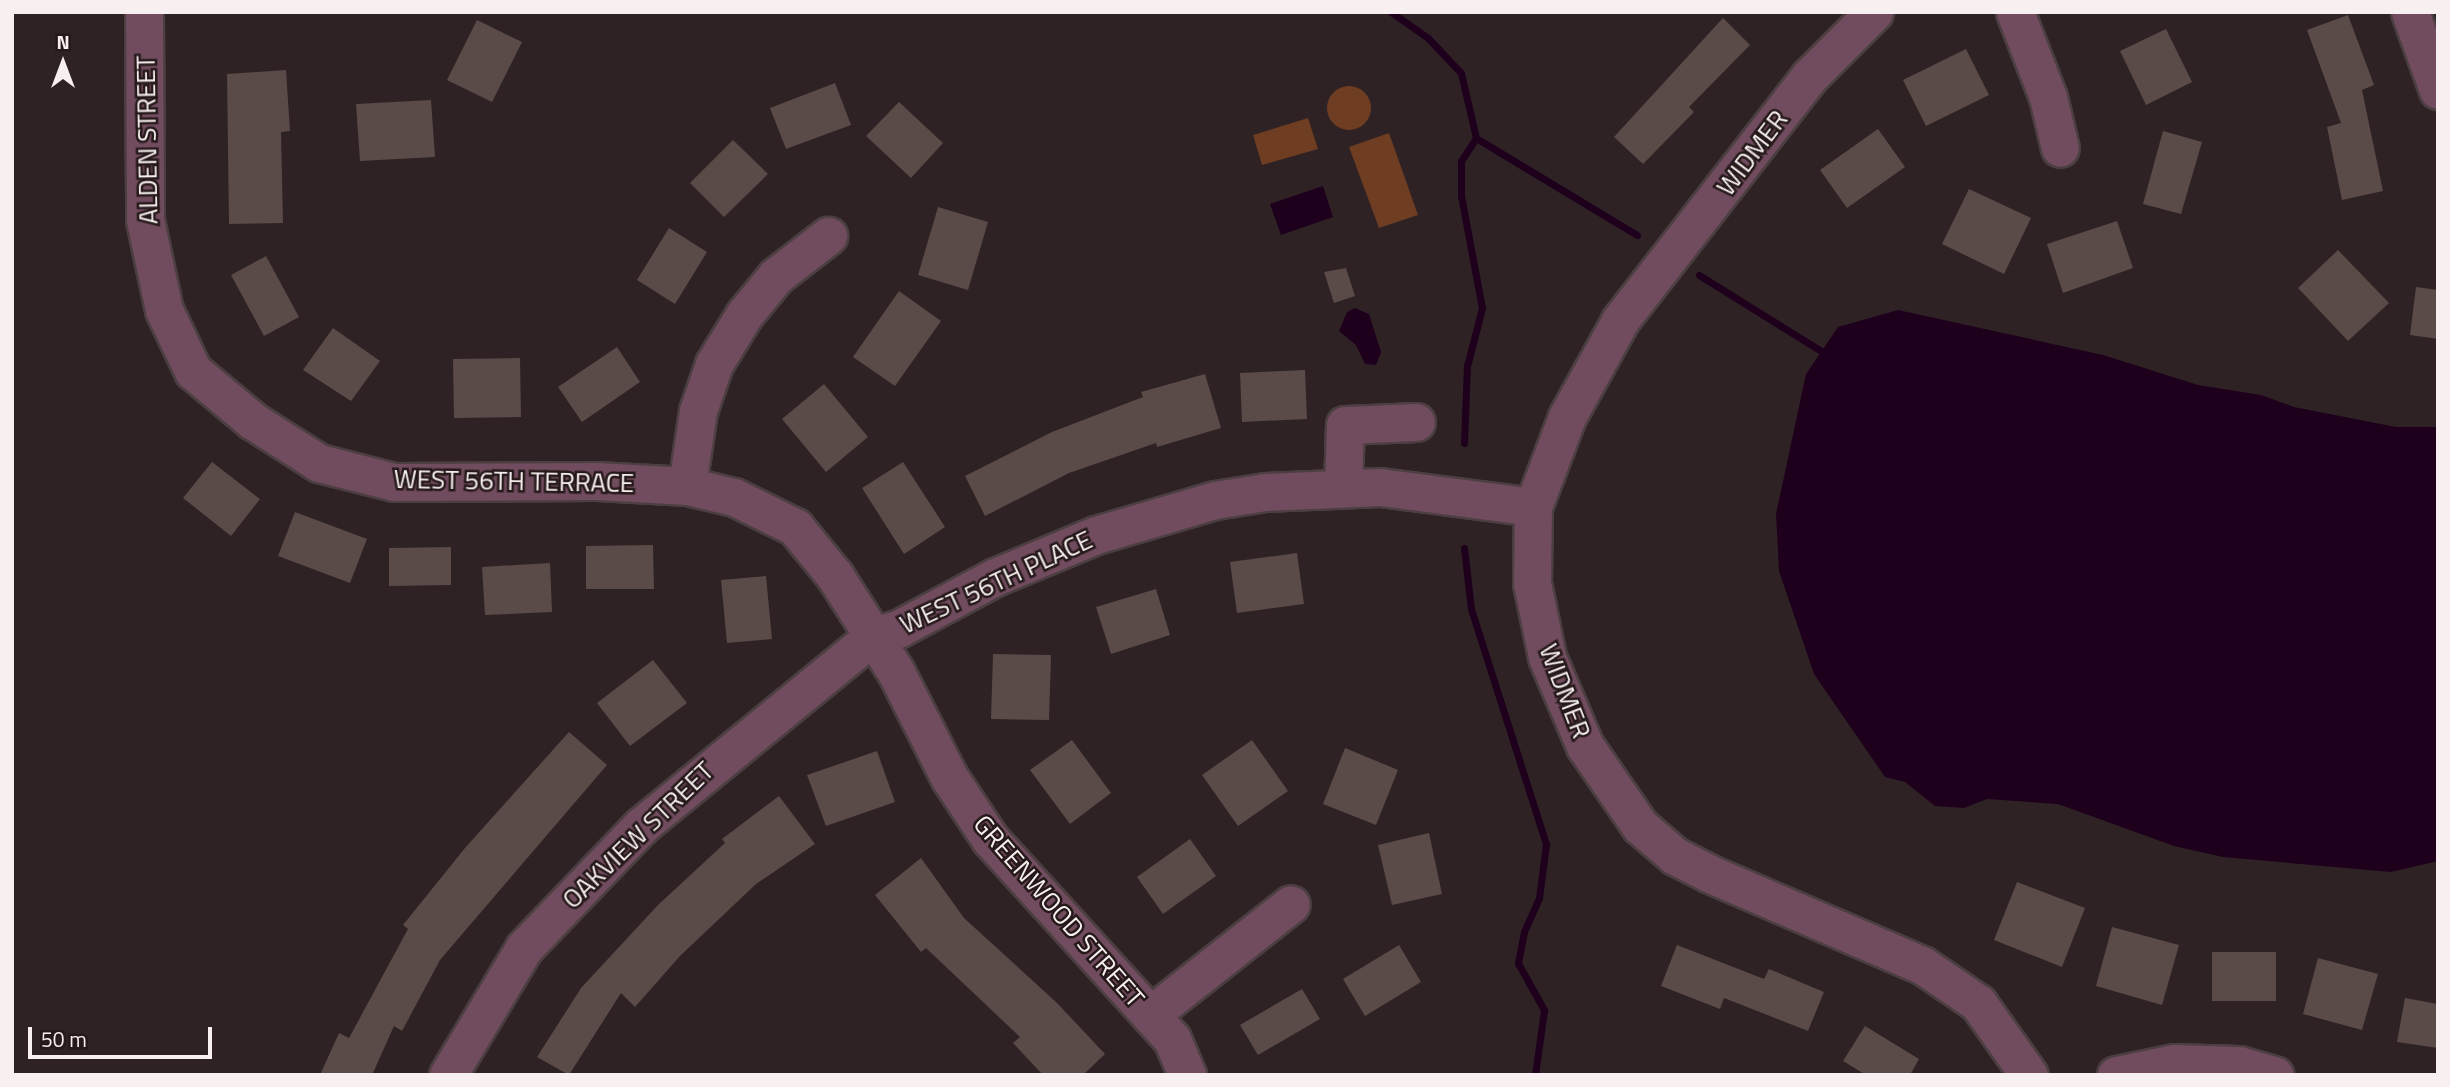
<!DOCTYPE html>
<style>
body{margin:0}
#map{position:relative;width:2450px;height:1087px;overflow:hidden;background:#2f2224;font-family:"Titillium Web",sans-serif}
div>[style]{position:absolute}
.green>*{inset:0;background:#6e3d22}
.round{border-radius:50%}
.water>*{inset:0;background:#1e001d}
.stream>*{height:7px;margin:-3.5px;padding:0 3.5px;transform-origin:3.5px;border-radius:3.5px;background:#1e001d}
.building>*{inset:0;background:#5a4b49}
.roads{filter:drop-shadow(2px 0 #4b3f41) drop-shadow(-2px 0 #4b3f41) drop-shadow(0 2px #4b3f41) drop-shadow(0 -2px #4b3f41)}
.minor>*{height:37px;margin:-18.5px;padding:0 18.5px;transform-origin:18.5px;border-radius:18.5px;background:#714b5e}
span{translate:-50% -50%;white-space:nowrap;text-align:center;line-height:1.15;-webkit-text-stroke:5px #25191a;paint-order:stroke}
.street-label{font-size:26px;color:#f8eff0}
.frame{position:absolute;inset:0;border:14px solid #f8eff0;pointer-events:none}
.north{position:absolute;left:28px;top:28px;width:70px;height:70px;-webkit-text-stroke:5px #25191a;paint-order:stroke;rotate:0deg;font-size:19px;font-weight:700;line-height:28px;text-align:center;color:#f8eff0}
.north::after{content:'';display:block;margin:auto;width:24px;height:32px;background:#f8eff0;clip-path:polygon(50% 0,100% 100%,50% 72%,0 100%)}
.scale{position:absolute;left:28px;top:1027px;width:184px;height:32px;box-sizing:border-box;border:4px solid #f8eff0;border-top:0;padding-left:9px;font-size:21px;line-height:24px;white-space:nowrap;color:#f8eff0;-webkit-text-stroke:5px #25191a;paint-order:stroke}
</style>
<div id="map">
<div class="green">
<div class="round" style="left:1327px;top:86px;width:44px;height:44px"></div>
<div style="clip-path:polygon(1308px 118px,1318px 149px,1262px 165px,1253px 135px)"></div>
<div style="clip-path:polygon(1389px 133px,1418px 215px,1379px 228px,1349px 147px)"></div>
</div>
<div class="water">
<div style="clip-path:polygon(1323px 186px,1333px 217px,1281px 235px,1270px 204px)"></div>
<div style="clip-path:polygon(1355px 308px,1369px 314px,1381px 352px,1376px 365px,1365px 364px,1356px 345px,1339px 331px,1347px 312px)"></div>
<div style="clip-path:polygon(1898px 310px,2103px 355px,2198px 385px,2261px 395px,2294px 407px,2396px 427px,2438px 427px,2438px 861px,2391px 872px,2223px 857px,2174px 846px,2058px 804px,1987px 799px,1964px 808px,1935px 806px,1905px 782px,1885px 777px,1814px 674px,1779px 571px,1776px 514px,1806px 374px,1838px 327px)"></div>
</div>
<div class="stream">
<div style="left:1391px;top:12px;width:45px;rotate:35.1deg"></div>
<div style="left:1428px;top:38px;width:48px;rotate:46.7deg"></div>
<div style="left:1461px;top:73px;width:67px;rotate:77deg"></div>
<div style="left:1476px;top:138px;width:188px;rotate:31.1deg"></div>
<div style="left:1699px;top:275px;width:144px;rotate:31.9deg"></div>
<div style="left:1464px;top:443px;width:77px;rotate:-87.8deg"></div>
<div style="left:1467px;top:366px;width:60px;rotate:-75.5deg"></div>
<div style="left:1482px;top:308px;width:114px;rotate:-100.6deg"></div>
<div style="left:1461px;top:196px;width:35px;rotate:-90deg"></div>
<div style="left:1461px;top:161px;width:27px;rotate:-57deg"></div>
<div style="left:1464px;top:548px;width:61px;rotate:83.5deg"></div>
<div style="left:1471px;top:609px;width:247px;rotate:72.3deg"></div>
<div style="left:1546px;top:844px;width:54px;rotate:97.4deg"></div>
<div style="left:1539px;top:898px;width:37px;rotate:114deg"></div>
<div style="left:1524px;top:932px;width:32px;rotate:101deg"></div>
<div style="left:1518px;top:963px;width:54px;rotate:61deg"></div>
<div style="left:1544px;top:1010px;width:66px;rotate:97.9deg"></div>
</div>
<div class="building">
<div style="clip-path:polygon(2348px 15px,2374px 85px,2362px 90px,2383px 191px,2342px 200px,2327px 127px,2341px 123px,2307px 30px)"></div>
<div style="clip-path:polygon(1723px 18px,1750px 45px,1689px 107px,1694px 112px,1643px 164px,1614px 137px)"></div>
<div style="clip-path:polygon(477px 20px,522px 42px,492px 102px,447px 80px)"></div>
<div style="clip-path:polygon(2166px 29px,2192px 82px,2146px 105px,2120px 51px)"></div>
<div style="clip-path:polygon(1966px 49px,1989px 95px,1926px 126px,1903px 80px)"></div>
<div style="clip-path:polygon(286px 70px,290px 131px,281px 132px,283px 223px,229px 224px,227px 74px)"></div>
<div style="clip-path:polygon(835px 83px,851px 125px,786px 149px,770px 108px)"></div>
<div style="clip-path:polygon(431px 100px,435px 157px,360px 161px,356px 104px)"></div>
<div style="clip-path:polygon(899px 102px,943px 143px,911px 178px,866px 136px)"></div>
<div style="clip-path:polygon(1878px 129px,1905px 167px,1847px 208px,1820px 170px)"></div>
<div style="clip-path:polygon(2163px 131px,2202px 142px,2181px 214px,2143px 204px)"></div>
<div style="clip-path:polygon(733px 140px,768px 174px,724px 217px,690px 183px)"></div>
<div style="clip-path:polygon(1969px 189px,2031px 218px,2004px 274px,1942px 244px)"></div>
<div style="clip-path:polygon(938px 207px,988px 222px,968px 290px,918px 275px)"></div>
<div style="clip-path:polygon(2117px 221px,2133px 268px,2063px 293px,2047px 244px)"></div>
<div style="clip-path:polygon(669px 228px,707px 252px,675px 304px,637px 280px)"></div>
<div style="clip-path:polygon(2338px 250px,2389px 303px,2348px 341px,2298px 288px)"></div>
<div style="clip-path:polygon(266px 256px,299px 317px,264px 336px,231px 275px)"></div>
<div style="clip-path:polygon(1346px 268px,1355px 296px,1334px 303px,1324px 272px)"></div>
<div style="clip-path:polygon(2416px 287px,2438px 290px,2438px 339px,2410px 335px)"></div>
<div style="clip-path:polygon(899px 291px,941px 321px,895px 386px,853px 357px)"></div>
<div style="clip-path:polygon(333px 328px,380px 361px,351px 401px,303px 370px)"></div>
<div style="clip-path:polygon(617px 347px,640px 382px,582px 422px,558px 387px)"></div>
<div style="clip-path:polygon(520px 358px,521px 417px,454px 418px,453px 359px)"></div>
<div style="clip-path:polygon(1305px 370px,1307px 419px,1242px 422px,1240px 373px)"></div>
<div style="clip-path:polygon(1205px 374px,1221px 428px,1157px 447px,1156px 443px,1069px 473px,985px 516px,965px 476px,1052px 432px,1143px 397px,1141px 392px)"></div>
<div style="clip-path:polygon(824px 384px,868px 437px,826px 472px,782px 419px)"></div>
<div style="clip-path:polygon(212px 462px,260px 499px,231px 536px,183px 498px)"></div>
<div style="clip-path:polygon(903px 462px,945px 527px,904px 554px,862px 488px)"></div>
<div style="clip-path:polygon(295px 512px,367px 539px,350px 583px,278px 556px)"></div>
<div style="clip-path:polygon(653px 545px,654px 589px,586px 589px,586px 546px)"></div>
<div style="clip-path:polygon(451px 547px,451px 585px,389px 586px,389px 548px)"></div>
<div style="clip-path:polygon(1297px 553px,1304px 604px,1237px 613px,1230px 562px)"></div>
<div style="clip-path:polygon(550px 563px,552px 612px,485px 615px,482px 567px)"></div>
<div style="clip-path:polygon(766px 576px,772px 639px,727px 643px,721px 580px)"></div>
<div style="clip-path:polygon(1156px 589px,1170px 635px,1111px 654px,1096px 607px)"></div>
<div style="clip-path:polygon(993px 654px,1051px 655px,1049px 720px,991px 719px)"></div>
<div style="clip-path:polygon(653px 660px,687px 703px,630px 746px,597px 703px)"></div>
<div style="clip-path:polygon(569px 732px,607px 765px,440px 960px,402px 1031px,394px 1026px,372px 1075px,320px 1075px,339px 1033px,349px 1038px,408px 929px,403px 925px,465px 848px)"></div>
<div style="clip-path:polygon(1072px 740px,1111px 793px,1070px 824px,1030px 770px)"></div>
<div style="clip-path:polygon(1252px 740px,1288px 791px,1238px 826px,1202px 775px)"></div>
<div style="clip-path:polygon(1345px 748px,1398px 770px,1376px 825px,1323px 804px)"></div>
<div style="clip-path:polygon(877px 751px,895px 802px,826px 826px,807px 775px)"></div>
<div style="clip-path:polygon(779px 796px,815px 844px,756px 884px,680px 956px,635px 1007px,621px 993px,569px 1075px,537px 1057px,581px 988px,658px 905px,725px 843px,722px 839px)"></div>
<div style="clip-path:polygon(1429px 833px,1442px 894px,1392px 905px,1378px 845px)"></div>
<div style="clip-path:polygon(1190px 839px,1216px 876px,1163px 914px,1137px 877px)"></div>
<div style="clip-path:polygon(921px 858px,964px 918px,1057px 1003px,1105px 1054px,1083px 1075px,1043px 1075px,1013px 1043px,1020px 1037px,926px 948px,921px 952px,875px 895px)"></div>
<div style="clip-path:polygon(2017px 882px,2085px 908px,2062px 967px,1994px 940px)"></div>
<div style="clip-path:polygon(2112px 927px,2179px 945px,2162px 1005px,2096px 986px)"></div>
<div style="clip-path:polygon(1399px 945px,1421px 982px,1365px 1016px,1343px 979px)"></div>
<div style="clip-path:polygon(1677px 945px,1764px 979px,1769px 969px,1824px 992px,1808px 1031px,1724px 998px,1720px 1009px,1661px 986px)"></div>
<div style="clip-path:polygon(2212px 952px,2276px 952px,2276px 1001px,2212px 1001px)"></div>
<div style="clip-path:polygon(2318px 958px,2378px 974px,2362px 1030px,2303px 1014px)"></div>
<div style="clip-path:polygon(1302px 989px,1320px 1019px,1258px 1055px,1240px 1025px)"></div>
<div style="clip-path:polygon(2405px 998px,2438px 1004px,2438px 1048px,2397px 1042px)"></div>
<div style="clip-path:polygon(1865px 1026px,1919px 1059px,1910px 1075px,1866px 1075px,1843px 1061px)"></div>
</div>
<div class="roads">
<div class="minor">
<div style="left:144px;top:12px;width:208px;rotate:89.7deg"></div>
<div style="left:145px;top:220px;width:92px;rotate:78.1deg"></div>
<div style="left:164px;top:310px;width:68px;rotate:64.6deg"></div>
<div style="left:193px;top:371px;width:78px;rotate:39.8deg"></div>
<div style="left:253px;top:421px;width:78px;rotate:32.5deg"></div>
<div style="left:319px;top:463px;width:77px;rotate:14.2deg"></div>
<div style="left:394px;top:482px;width:203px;rotate:-0.3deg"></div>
<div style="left:597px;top:481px;width:90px;rotate:3.2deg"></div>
<div style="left:687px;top:486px;width:48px;rotate:13.2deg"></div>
<div style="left:734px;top:497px;width:68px;rotate:26.2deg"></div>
<div style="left:795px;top:527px;width:63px;rotate:50.8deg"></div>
<div style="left:835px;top:576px;width:114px;rotate:57.6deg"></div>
<div style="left:896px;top:672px;width:118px;rotate:63.2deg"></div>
<div style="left:949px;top:777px;width:74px;rotate:56.5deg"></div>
<div style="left:990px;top:839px;width:270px;rotate:47.7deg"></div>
<div style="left:1172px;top:1039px;width:39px;rotate:67deg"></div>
<div style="left:1874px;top:12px;width:92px;rotate:135deg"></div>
<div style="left:1809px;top:77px;width:309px;rotate:127.8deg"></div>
<div style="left:1620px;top:321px;width:110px;rotate:118.9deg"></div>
<div style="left:1567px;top:417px;width:96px;rotate:110.7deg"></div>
<div style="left:1533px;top:507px;width:76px;rotate:90.8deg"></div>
<div style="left:1532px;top:583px;width:76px;rotate:78.5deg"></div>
<div style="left:1547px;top:657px;width:97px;rotate:66.9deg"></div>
<div style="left:1585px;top:746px;width:97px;rotate:55.5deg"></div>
<div style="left:1640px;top:826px;width:46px;rotate:40.6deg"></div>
<div style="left:1675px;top:856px;width:37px;rotate:27deg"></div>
<div style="left:1708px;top:873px;width:233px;rotate:23.3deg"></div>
<div style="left:1922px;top:965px;width:68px;rotate:34.2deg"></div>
<div style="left:1978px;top:1003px;width:88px;rotate:54.7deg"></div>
<div style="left:2015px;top:12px;width:91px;rotate:68.8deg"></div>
<div style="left:2048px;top:97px;width:52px;rotate:76.8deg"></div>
<div style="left:2410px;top:12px;width:83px;rotate:70.3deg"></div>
<div style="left:687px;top:486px;width:76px;rotate:-81.7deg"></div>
<div style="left:698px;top:411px;width:50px;rotate:-71.2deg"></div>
<div style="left:714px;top:364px;width:57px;rotate:-58.5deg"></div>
<div style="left:744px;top:315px;width:50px;rotate:-50.6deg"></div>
<div style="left:776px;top:276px;width:66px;rotate:-37.6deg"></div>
<div style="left:1343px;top:488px;width:63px;rotate:-88.2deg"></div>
<div style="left:1345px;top:425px;width:71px;rotate:-2.4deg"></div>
<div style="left:1150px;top:1015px;width:179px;rotate:-38.2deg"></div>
<div style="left:448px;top:1075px;width:148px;rotate:-59.1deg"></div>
<div style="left:524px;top:948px;width:169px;rotate:-46.2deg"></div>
<div style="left:641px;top:826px;width:300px;rotate:-39.3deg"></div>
<div style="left:873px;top:636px;width:26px;rotate:-16deg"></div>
<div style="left:898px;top:629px;width:110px;rotate:-28.2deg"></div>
<div style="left:995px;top:577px;width:109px;rotate:-22.6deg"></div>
<div style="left:1096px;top:535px;width:124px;rotate:-16.4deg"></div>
<div style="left:1215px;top:500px;width:51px;rotate:-9.1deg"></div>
<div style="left:1265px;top:492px;width:115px;rotate:-2.5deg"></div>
<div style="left:1380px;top:487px;width:154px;rotate:7.4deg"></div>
<div style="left:2116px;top:1075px;width:59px;rotate:-11.7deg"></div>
<div style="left:2174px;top:1063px;width:65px;rotate:1.8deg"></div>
<div style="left:2239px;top:1065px;width:37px;rotate:16deg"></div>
</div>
</div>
<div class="street-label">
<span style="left:147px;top:140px;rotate:-91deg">ALDEN STREET</span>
<span style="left:1752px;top:153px;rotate:-53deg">WIDMER</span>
<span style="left:514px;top:481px;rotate:1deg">WEST 56TH TERRACE</span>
<span style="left:996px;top:582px;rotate:-25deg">WEST 56TH PLACE</span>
<span style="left:1565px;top:691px;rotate:69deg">WIDMER</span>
<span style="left:638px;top:835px;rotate:-44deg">OAKVIEW STREET</span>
<span style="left:1059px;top:911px;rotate:49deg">GREENWOOD STREET</span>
</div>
<div class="frame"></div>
<div class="north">N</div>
<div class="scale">50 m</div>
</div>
